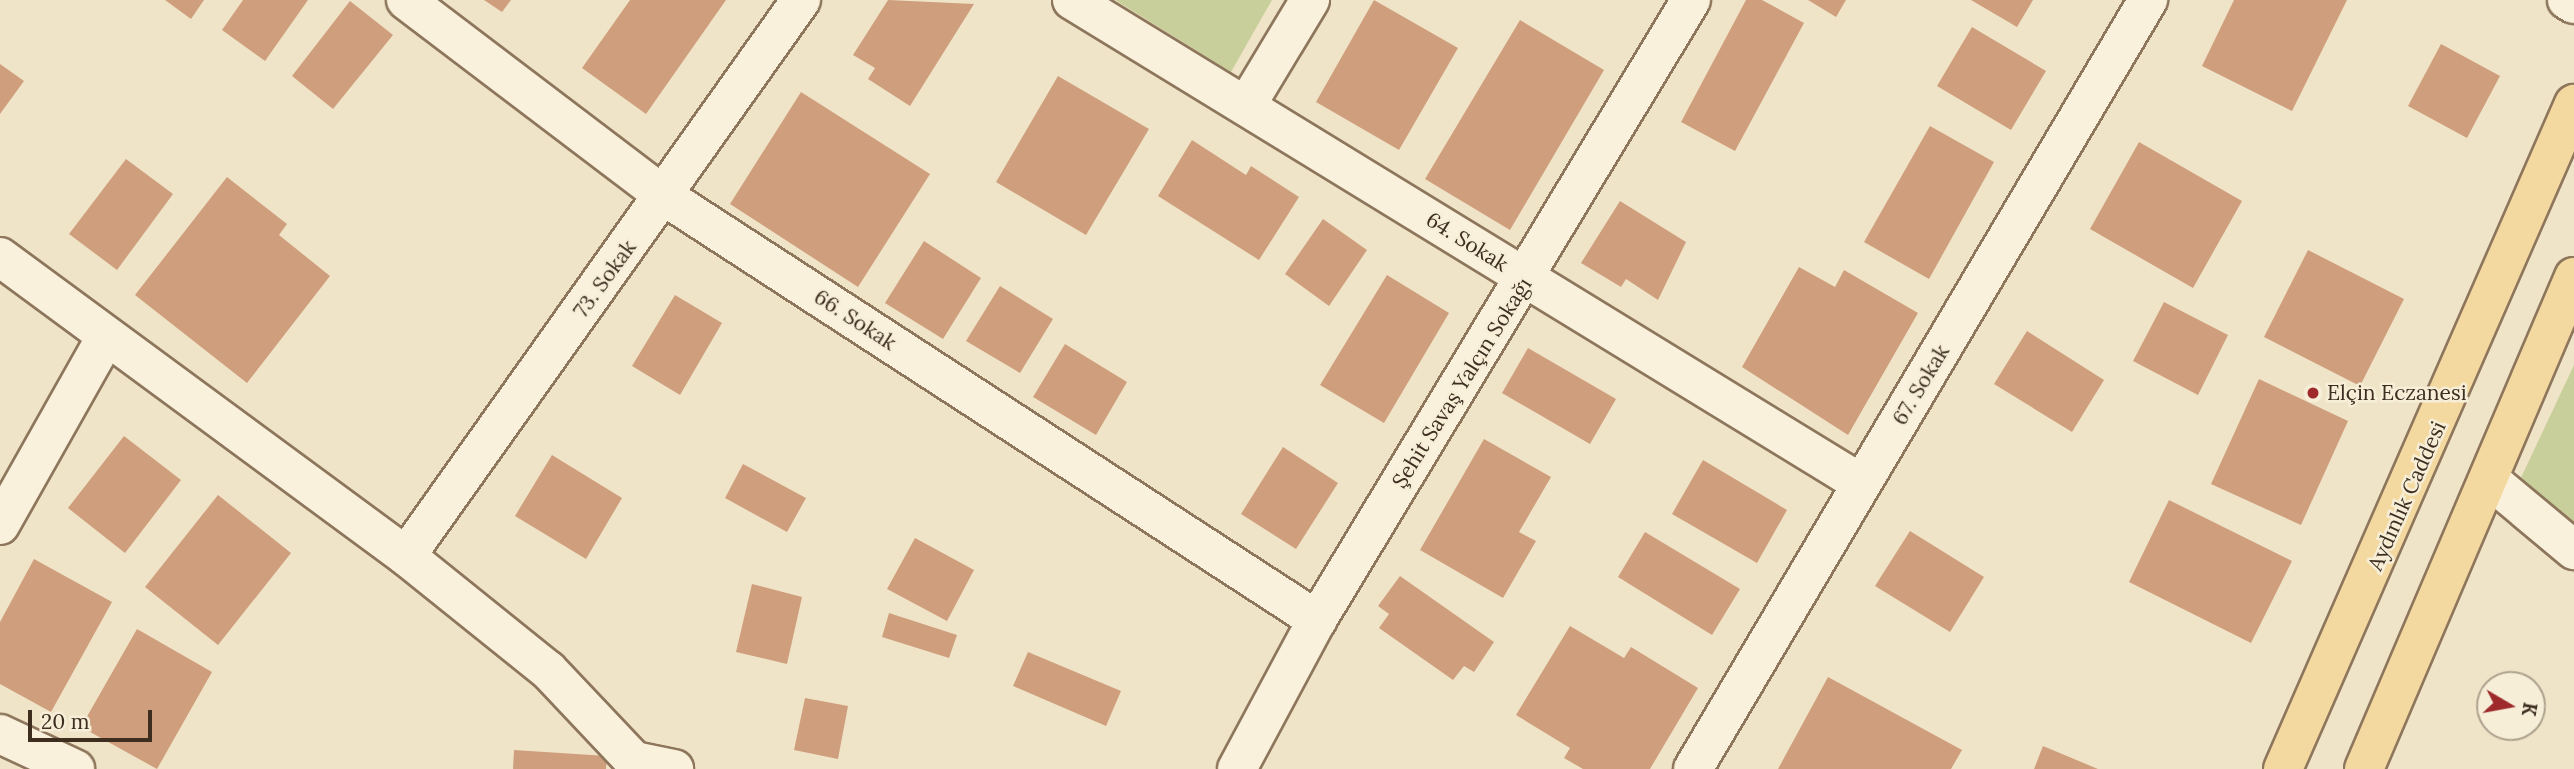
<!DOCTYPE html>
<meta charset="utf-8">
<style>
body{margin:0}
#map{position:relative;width:2574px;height:769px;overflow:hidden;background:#f0e4c8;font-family:Lora,serif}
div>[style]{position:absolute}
.green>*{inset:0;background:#c9cf9b}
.building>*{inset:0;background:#cf9f7d}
.roads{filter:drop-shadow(2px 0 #8d765c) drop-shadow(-2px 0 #8d765c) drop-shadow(0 2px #8d765c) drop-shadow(0 -2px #8d765c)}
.minor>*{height:38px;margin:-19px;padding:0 19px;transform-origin:19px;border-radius:19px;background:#faf1dc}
.major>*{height:38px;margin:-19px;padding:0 19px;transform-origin:19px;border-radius:19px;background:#f3d9a0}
.dots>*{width:19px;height:19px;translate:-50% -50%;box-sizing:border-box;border:4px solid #f7eed8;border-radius:50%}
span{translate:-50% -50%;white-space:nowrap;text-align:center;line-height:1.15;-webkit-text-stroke:5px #f7eed8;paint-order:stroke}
.street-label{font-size:21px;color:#3d2e20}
.poi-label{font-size:21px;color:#3d2e20}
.left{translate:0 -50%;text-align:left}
.north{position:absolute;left:2476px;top:671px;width:70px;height:70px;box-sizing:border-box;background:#f7eed8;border:2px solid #ada18e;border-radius:50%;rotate:100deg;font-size:19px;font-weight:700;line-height:28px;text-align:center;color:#3d2e20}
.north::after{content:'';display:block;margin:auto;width:24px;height:32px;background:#9e2a2b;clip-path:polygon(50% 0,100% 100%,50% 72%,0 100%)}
.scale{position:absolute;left:28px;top:710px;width:124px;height:32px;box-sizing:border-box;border:4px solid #3d2e20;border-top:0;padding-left:9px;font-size:21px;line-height:24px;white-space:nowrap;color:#3d2e20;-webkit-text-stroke:5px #f7eed8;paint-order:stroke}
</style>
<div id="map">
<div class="green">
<div style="clip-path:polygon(1115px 0,1272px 0,1231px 72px)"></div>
<div style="clip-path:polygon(2574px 365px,2574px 538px,2511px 499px)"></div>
</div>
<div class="building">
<div style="clip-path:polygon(165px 0,204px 0,191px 19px)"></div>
<div style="clip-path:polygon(243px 0,308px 0,265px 61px,222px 30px)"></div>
<div style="clip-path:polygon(484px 0,511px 0,502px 12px)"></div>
<div style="clip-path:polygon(630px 0,726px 0,646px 114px,582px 68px)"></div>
<div style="clip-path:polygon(888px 0,974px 4px,910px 106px,868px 79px,875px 68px,853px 55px)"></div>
<div style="clip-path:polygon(1374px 0,1458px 48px,1399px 150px,1316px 102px)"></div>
<div style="clip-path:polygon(1746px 0,1762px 0,1804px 23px,1735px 151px,1681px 122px)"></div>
<div style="clip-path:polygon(1808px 0,1846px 0,1836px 17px)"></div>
<div style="clip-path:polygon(1971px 0,2033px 0,2017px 27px)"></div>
<div style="clip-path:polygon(2234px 0,2347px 0,2292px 111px,2202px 66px)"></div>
<div style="clip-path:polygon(350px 1px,393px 35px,333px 109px,292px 76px)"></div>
<div style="clip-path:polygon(1520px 20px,1604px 70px,1510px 230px,1425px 179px)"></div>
<div style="clip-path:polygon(1972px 27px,2046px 71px,2011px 130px,1937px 86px)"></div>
<div style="clip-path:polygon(2441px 44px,2500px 76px,2467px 138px,2408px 106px)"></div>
<div style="clip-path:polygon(0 64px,24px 81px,0 114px)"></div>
<div style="clip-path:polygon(1058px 76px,1149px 129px,1086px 235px,996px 182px)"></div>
<div style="clip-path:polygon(801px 92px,930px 174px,858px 287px,730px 204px)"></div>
<div style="clip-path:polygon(1930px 126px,1994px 162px,1929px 279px,1864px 242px)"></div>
<div style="clip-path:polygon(1192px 140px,1246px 175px,1251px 166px,1299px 197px,1259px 260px,1158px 196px)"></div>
<div style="clip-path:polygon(2139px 142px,2242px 201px,2193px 288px,2090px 229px)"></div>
<div style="clip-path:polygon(126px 159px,173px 194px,117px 270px,69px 234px)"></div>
<div style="clip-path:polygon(227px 177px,287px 224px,279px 235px,330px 276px,247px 383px,135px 295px)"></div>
<div style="clip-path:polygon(1620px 201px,1686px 242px,1658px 300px,1626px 279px,1621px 287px,1581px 263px)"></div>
<div style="clip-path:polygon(1323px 219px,1367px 250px,1329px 306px,1285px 274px)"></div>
<div style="clip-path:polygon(924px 241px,981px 278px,943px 339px,885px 303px)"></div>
<div style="clip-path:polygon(2308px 250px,2404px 299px,2360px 386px,2264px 337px)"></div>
<div style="clip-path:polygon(1799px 267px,1835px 287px,1844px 270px,1918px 313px,1848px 435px,1742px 367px)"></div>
<div style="clip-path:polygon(1387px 275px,1449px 313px,1384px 423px,1320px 385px)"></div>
<div style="clip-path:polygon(1000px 286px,1053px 319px,1020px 373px,966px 341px)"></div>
<div style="clip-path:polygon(675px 295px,722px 323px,680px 395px,632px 366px)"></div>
<div style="clip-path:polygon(2164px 302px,2228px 335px,2198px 395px,2133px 361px)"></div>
<div style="clip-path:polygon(2027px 331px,2104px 380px,2072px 432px,1994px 384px)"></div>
<div style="clip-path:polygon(1065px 344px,1127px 382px,1096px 435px,1033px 397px)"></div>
<div style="clip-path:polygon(1528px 348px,1616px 399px,1590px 444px,1502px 393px)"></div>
<div style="clip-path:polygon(2259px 379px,2348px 421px,2301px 525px,2211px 484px)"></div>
<div style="clip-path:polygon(124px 436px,181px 480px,125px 553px,68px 508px)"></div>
<div style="clip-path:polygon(1484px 439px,1551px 477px,1519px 532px,1536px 541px,1503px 598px,1420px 550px)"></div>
<div style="clip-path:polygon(1283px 447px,1338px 483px,1296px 549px,1241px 514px)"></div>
<div style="clip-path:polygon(552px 455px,622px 498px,586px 559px,515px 516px)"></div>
<div style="clip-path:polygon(1703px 460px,1787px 510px,1757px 563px,1672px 514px)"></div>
<div style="clip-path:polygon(743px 464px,806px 498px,787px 532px,725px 498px)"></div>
<div style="clip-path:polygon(218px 495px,291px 553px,218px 645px,145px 587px)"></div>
<div style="clip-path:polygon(2169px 500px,2292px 561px,2251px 643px,2129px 582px)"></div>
<div style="clip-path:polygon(1910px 531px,1984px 577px,1950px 632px,1875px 586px)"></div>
<div style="clip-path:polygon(1645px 532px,1740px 589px,1712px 635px,1618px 577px)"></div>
<div style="clip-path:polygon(915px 538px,974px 570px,947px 621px,887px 589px)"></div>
<div style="clip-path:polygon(34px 559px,112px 602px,51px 712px,0 684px,0 622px)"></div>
<div style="clip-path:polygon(1400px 576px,1494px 642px,1474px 672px,1464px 666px,1453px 680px,1379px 628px,1389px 614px,1378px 606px)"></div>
<div style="clip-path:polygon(752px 584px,802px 597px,787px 664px,736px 652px)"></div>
<div style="clip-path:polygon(889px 613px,957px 635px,949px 658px,882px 637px)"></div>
<div style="clip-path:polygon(1570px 626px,1624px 658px,1631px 647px,1698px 688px,1650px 769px,1583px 769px,1564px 758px,1570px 748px,1516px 715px)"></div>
<div style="clip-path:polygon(137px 629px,212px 672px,157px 769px,81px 727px)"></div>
<div style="clip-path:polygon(1028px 652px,1121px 691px,1106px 726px,1013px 686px)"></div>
<div style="clip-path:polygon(1828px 677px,1962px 750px,1951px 769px,1778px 769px)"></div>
<div style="clip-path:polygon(805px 698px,848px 706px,838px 759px,794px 750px)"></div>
<div style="clip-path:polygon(2043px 746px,2098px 769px,2034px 769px)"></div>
<div style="clip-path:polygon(514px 750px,607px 756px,606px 769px,513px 769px)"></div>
</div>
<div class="roads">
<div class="minor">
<div style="left:406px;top:0;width:324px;rotate:37.2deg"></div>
<div style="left:664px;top:196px;width:779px;rotate:33deg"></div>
<div style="left:1072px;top:0;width:926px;rotate:31.49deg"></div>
<div style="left:2567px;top:0;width:8px;rotate:30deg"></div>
<div style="left:1246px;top:106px;width:124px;rotate:-58.9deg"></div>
<div style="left:0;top:257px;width:504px;rotate:36.37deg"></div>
<div style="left:406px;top:556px;width:182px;rotate:38.8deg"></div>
<div style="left:548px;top:670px;width:125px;rotate:46.6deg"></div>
<div style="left:634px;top:761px;width:41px;rotate:11.3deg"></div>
<div style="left:2489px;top:479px;width:111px;rotate:39.9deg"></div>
<div style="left:0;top:525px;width:216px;rotate:-60.6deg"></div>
<div style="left:406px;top:556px;width:682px;rotate:-54.61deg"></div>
<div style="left:0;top:734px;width:83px;rotate:25deg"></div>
<div style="left:1237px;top:769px;width:169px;rotate:-61.8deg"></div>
<div style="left:1317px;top:620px;width:724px;rotate:-58.9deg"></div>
<div style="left:1693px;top:769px;width:894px;rotate:-59.39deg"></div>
</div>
<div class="major">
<div style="left:2283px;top:769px;width:726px;rotate:-66.37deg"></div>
<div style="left:2364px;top:769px;width:535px;rotate:-66.89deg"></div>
</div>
</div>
<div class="dots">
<div style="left:2313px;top:393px;background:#9e2a2b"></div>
</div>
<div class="street-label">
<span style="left:1467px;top:242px;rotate:32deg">64. Sokak</span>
<span style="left:605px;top:279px;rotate:-54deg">73. Sokak</span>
<span style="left:855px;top:320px;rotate:33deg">66. Sokak</span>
<span style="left:1462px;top:383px;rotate:-58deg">Şehit Savaş Yalçın Sokağı</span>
<span style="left:1921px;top:385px;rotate:-59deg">67. Sokak</span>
<span style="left:2407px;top:496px;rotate:-66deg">Aydınlık Caddesi</span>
</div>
<div class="poi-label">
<span class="left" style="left:2327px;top:393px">Elçin Eczanesi</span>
</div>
<div class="north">K</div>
<div class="scale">20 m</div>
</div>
